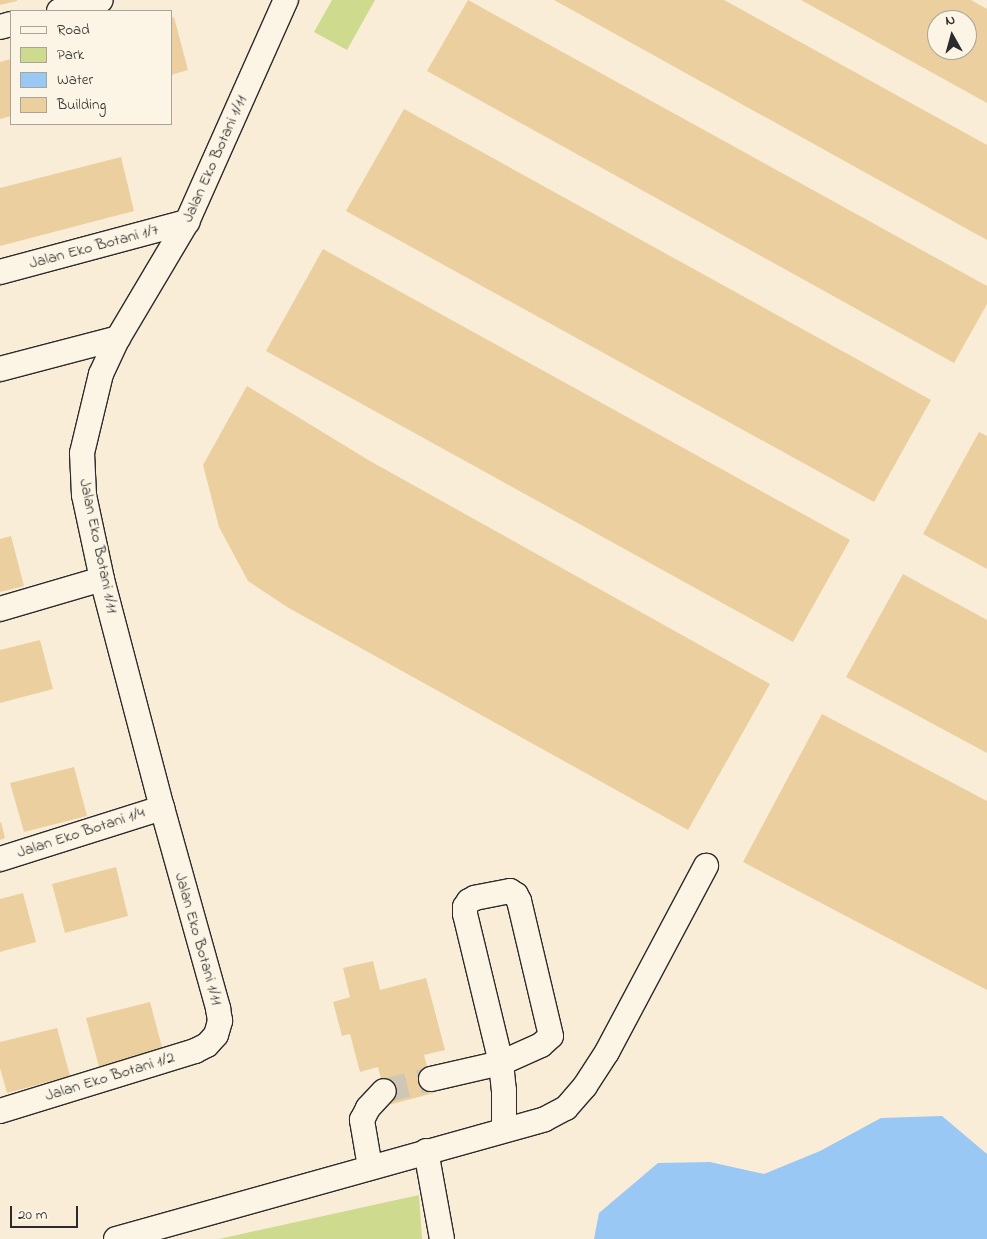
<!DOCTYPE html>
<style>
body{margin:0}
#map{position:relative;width:987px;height:1239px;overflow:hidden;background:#f9edd7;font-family:"Indie Flower",sans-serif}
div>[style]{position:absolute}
.green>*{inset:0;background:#ceda8d}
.water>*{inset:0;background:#9ac8f5}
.building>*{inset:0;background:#ebcf9f}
.minor-tunnel>*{height:24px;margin-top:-12px;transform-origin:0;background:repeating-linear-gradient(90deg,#d0c6b5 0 24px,transparent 0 36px)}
.roads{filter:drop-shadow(1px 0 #2b2b2b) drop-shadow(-1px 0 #2b2b2b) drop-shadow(0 1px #2b2b2b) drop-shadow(0 -1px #2b2b2b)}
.minor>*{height:24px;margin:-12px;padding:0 12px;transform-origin:12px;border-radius:12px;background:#fcf5e5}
span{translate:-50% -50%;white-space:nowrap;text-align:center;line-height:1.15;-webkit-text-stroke:4px #fcf5e5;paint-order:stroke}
.street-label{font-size:16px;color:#2b2b2b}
.legend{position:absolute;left:10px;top:10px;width:162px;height:115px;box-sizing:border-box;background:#fcf5e5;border:1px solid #a8a49b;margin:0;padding:6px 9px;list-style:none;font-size:15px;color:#2b2b2b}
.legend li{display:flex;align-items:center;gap:10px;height:25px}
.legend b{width:25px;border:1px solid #a8a49b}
.north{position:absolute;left:927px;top:10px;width:50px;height:50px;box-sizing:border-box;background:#fcf5e5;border:1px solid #a8a49b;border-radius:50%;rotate:353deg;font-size:14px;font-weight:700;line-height:20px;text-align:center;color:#2b2b2b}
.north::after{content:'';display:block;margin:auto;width:18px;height:22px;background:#2b2b2b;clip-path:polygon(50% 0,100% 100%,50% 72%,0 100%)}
.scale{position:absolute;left:10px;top:1206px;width:68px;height:22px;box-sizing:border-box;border:2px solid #2b2b2b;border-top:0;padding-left:6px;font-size:15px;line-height:18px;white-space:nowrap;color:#2b2b2b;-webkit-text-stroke:4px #fcf5e5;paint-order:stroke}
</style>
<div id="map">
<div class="green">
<div style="clip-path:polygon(332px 0,375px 0,347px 50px,314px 32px)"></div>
<div style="clip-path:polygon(419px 1195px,422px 1239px,219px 1239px)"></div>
</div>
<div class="water">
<div style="clip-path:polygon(942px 1116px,987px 1154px,987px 1239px,594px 1239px,599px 1213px,658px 1163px,710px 1162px,764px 1174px,820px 1151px,881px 1118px)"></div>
</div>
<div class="building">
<div style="clip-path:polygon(0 0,17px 0,17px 1px,0 5px)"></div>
<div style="clip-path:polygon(468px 0,987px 286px,987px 304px,954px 363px,427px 71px)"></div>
<div style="clip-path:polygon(554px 0,724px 0,773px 27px,987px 145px,987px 240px)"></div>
<div style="clip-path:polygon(evenodd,801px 0,971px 0,987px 9px,987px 103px,801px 0,937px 20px,967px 20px,967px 50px,937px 50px,937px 20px)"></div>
<div style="clip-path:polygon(174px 17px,188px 70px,171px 75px,171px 18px)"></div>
<div style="clip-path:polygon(11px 59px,11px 116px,0 119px,0 62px)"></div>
<div style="clip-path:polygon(404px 109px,931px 400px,874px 502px,346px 211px)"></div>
<div style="clip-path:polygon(121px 157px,134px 211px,0 246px,0 188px)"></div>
<div style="clip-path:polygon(323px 249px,850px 540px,793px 642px,266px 351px)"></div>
<div style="clip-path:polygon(247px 386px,370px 461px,770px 684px,688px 830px,287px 607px,248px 581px,219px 527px,203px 465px)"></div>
<div style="clip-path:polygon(979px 432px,987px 436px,987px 569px,923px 534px)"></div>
<div style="clip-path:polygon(11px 536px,24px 586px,0 592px,0 539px)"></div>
<div style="clip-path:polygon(903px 574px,987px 620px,987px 753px,846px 677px)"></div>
<div style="clip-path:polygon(40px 640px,53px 689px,0 703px,0 650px)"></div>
<div style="clip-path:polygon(822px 714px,987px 801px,987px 990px,743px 862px)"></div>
<div style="clip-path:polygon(74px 767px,87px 816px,24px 832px,10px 783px)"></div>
<div style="clip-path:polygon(1px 822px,5px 838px,0 840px,0 823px)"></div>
<div style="clip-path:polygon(116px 867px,128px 916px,65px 933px,52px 884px)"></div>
<div style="clip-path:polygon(23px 893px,36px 942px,0 952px,0 899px)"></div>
<div style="clip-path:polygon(373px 961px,380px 990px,426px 978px,445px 1050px,424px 1055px,434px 1093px,388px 1105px,378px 1067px,360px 1072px,350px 1034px,342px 1036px,333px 1002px,350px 997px,343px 968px)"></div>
<div style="clip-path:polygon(150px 1002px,163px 1051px,99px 1067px,86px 1018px)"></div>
<div style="clip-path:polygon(57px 1028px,70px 1076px,7px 1093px,0 1068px,0 1042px)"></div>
</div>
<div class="minor-tunnel">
<div style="left:384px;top:1091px;width:49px;rotate:-14.3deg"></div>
</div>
<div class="roads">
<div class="minor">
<div style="left:59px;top:11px;width:43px;rotate:-14.7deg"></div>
<div style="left:0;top:27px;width:11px;rotate:-15deg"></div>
<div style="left:0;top:272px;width:194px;rotate:-15deg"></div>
<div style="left:0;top:369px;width:122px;rotate:-14.7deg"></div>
<div style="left:0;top:609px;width:106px;rotate:-16.4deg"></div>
<div style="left:0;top:859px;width:170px;rotate:-17.5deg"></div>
<div style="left:431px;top:1079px;width:72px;rotate:-12.9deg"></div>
<div style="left:501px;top:1063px;width:44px;rotate:-24.2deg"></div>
<div style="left:541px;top:1045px;width:13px;rotate:-42deg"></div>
<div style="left:551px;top:1036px;width:139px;rotate:-103.3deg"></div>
<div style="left:519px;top:901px;width:7px;rotate:-117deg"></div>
<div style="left:516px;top:895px;width:7px;rotate:-146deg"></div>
<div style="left:510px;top:891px;width:36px;rotate:169deg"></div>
<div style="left:475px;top:898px;width:7px;rotate:153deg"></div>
<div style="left:469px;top:901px;width:7px;rotate:124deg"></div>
<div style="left:465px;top:907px;width:7px;rotate:90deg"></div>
<div style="left:465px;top:914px;width:153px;rotate:76.4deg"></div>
<div style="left:501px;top:1063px;width:27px;rotate:84deg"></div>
<div style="left:504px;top:1090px;width:39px;rotate:90deg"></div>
<div style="left:0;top:1111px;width:204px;rotate:-17.1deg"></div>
<div style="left:195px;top:1051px;width:13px;rotate:-27deg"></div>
<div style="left:207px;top:1045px;width:13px;rotate:-48deg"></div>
<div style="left:216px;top:1035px;width:15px;rotate:-74deg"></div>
<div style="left:220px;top:1021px;width:13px;rotate:-99deg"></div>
<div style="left:218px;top:1008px;width:208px;rotate:-105.6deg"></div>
<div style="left:162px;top:808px;width:237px;rotate:-104.7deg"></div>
<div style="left:102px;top:579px;width:86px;rotate:-102.1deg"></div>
<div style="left:84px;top:495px;width:42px;rotate:-92.7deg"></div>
<div style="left:82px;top:453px;width:81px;rotate:-76.5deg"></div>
<div style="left:101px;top:374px;width:40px;rotate:-65deg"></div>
<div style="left:118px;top:338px;width:135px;rotate:-59.3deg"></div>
<div style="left:187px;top:222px;width:243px;rotate:-66deg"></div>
<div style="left:426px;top:1151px;width:89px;rotate:79.7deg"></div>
<div style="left:370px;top:1167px;width:48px;rotate:-99.7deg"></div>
<div style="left:362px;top:1120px;width:13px;rotate:-63deg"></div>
<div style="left:368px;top:1108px;width:23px;rotate:-47deg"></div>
<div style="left:116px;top:1239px;width:445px;rotate:-15.6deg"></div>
<div style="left:545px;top:1119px;width:24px;rotate:-28deg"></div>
<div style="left:566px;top:1108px;width:29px;rotate:-49deg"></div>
<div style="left:585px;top:1086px;width:40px;rotate:-57.1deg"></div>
<div style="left:607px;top:1052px;width:211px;rotate:-62deg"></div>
</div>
</div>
<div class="street-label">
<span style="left:215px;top:159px;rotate:-66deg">Jalan Eko Botani 1/11</span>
<span style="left:94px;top:247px;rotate:-15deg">Jalan Eko Botani 1/7</span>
<span style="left:98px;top:546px;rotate:78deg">Jalan Eko Botani 1/11</span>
<span style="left:81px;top:833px;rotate:-18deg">Jalan Eko Botani 1/4</span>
<span style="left:198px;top:939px;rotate:74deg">Jalan Eko Botani 1/11</span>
<span style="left:110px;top:1077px;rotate:-17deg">Jalan Eko Botani 1/2</span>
</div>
<ul class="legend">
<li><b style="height:6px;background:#fcf5e5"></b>Road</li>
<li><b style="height:14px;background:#ceda8d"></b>Park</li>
<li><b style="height:14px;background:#9ac8f5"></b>Water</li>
<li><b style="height:14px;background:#ebcf9f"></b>Building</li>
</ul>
<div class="north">N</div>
<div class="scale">20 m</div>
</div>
